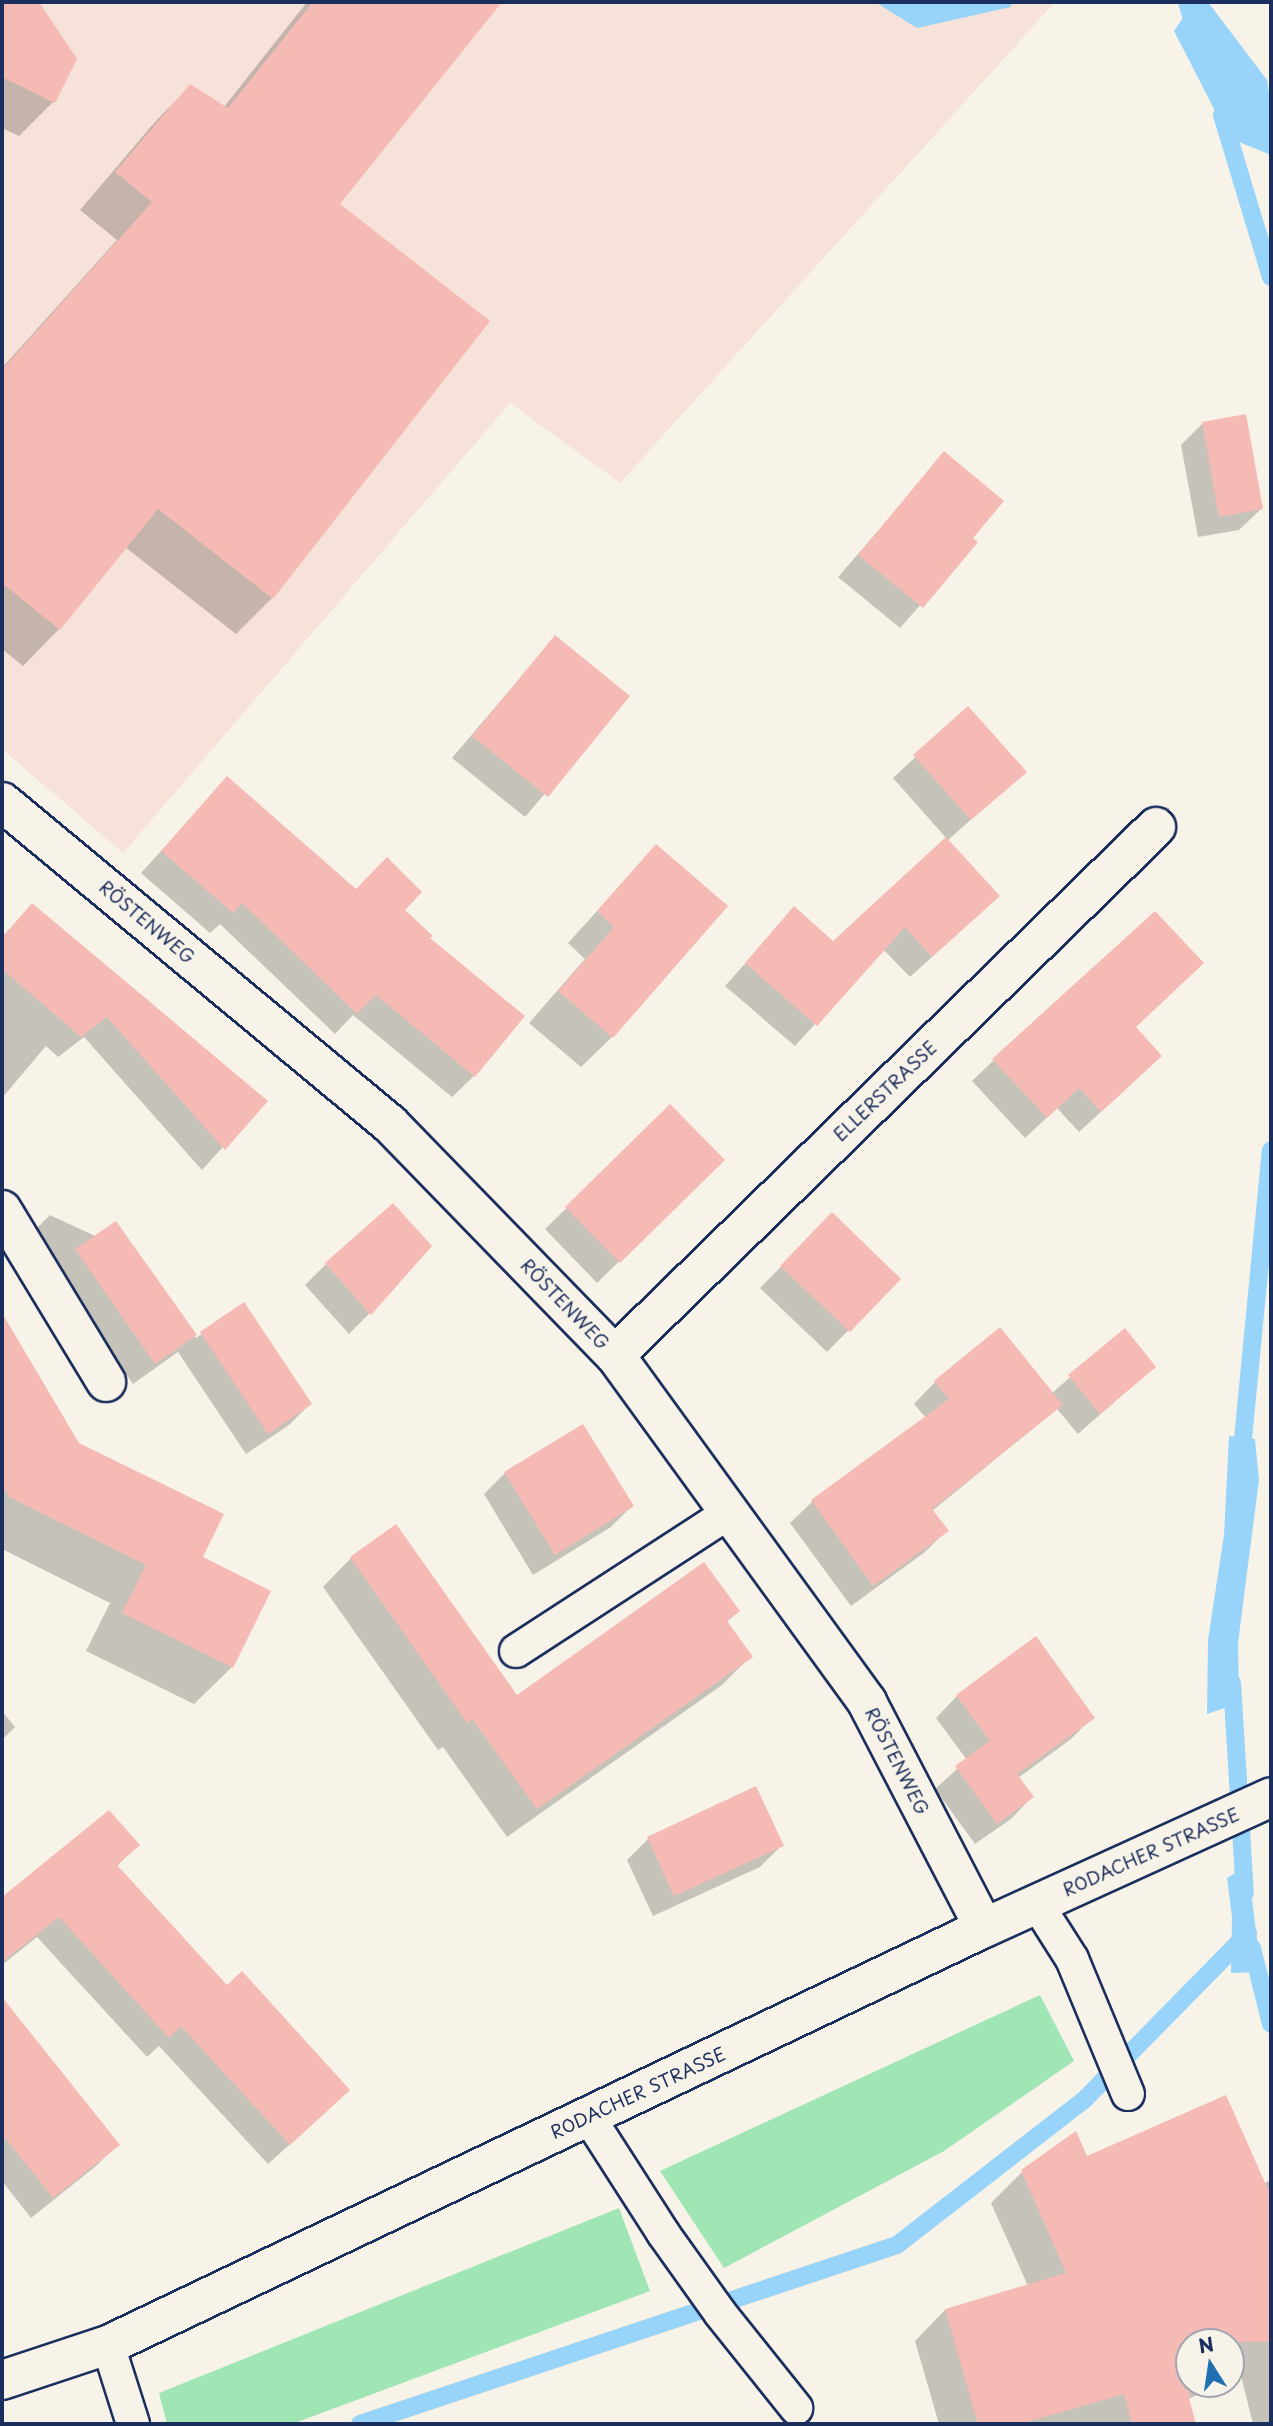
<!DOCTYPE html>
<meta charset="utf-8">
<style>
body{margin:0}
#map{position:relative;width:1273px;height:2426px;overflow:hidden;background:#f7f3e8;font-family:"Playpen Sans",sans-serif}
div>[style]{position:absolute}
.built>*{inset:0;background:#f6e2d8}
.green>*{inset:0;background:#9fe6b4}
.water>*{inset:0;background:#98d4f9}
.shadow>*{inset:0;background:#0003}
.stream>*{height:18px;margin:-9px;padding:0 9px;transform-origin:9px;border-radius:9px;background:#98d4f9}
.building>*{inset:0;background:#f5bab3}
.roads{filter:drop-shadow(2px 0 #1b2f5e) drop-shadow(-2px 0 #1b2f5e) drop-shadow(0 2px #1b2f5e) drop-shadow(0 -2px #1b2f5e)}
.lane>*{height:32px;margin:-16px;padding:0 16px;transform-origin:16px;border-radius:16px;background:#f7f3e8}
.street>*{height:38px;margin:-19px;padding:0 19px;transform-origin:19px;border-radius:19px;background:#f7f3e8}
.secondary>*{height:38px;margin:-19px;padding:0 19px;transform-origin:19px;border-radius:19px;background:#f7f3e8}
span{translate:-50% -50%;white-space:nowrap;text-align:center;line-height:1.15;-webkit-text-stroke:5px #f7f3e8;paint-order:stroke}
.street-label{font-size:18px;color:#1b2f5e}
.frame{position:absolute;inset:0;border:4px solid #1b2f5e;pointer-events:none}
.north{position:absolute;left:1175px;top:2328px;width:70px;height:70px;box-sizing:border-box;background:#f7f3e8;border:2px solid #9fa5b1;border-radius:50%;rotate:348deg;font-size:19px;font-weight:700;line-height:28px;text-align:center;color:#1b2f5e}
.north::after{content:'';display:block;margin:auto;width:24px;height:32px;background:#1f6fb2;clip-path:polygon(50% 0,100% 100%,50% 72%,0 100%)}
</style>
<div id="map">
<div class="built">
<div style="clip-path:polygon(2px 2px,1055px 2px,620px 483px,510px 403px,123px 853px,2px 749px)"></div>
</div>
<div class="green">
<div style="clip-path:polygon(1040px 1995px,1074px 2061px,944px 2151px,724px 2268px,660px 2171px)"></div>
<div style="clip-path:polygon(619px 2208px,650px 2291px,292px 2424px,167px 2424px,159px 2393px)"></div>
</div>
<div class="water">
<div style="clip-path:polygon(875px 2px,1011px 2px,1011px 7px,917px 28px)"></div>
<div style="clip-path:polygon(1194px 2px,1208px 2px,1267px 80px,1271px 107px,1271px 155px,1229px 138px,1174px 31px)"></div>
<div style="clip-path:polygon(1229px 1436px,1255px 1439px,1259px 1480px,1238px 1643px,1239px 1703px,1207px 1714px,1208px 1640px,1224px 1535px)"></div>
<div style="clip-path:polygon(1248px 1866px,1261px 1972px,1231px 1973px,1232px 1917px,1227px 1878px)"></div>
</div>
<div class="shadow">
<div style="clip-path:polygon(2px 2px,37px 2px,75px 59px,53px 102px,19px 136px,2px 128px)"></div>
<div style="clip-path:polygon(307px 2px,499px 2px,337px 205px,272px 598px,236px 634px,125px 547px,59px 629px,23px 666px,2px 649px,2px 368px,117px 240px,80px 210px,154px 123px,190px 86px,224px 107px)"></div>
<div style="clip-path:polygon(1203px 423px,1261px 509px,1239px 530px,1198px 537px,1181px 445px)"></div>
<div style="clip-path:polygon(945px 454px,971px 538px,976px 542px,900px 628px,838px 577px)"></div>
<div style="clip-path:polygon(555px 637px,628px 696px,525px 817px,452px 758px)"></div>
<div style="clip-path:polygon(968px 708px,1024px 772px,947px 841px,976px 917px,910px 977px,883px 949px,795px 1046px,725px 986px,794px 909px,833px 943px,947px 839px,893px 778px)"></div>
<div style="clip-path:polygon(227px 779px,356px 891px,403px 910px,428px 938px,474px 1076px,452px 1097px,353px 1015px,335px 1034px,220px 924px,210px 933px,141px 873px)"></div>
<div style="clip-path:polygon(656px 846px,612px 1037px,581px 1067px,529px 1023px,585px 959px,568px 943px)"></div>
<div style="clip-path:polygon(32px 905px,265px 1101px,202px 1170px,84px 1037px,58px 1057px,46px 1046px,2px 1098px,2px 937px)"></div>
<div style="clip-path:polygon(1134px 1028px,1139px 1077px,1079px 1132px,1057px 1108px,1025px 1138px,972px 1081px,994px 1060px)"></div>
<div style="clip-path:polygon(670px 1107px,722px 1160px,597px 1283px,545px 1229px)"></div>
<div style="clip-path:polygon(50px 1215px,112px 1244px,123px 1233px,196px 1338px,244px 1305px,310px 1404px,289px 1425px,246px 1454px,178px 1352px,133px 1384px,30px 1235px)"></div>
<div style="clip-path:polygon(811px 1236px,899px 1279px,827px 1352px,760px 1288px)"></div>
<div style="clip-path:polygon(326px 1264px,370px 1313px,349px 1334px,305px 1285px)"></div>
<div style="clip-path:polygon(2px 1316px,78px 1444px,200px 1558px,232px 1667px,194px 1704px,86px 1651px,110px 1603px,2px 1549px)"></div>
<div style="clip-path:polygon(1124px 1330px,1154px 1367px,1078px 1434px,1057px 1409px,932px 1511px,946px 1531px,925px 1552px,851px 1606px,790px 1523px,812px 1502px,926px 1418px,914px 1404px,935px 1382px,1051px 1394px)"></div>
<div style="clip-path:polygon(505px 1473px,632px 1506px,611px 1527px,533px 1575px,484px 1494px)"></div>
<div style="clip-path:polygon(351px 1558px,516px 1697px,738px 1611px,726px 1623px,750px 1657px,722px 1685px,507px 1837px,443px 1747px,438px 1750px,323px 1587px)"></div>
<div style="clip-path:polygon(957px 1696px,1092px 1718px,1071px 1739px,1018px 1778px,1032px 1797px,1011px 1819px,975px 1844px,935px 1789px,967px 1760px,936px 1718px)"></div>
<div style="clip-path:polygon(2px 1711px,15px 1727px,2px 1740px)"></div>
<div style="clip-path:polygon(109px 1813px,138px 1845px,116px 1867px,327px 2111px,268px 2164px,159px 2046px,147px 2057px,37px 1937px,2px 1965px,2px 1899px)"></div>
<div style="clip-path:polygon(648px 1839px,781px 1846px,760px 1867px,653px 1916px,627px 1860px)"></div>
<div style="clip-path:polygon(25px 2028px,117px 2145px,96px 2166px,31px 2218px,2px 2181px,2px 2047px)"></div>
<div style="clip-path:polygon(1086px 2158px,1264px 2184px,1271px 2179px,1271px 2424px,1253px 2424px,1241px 2376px,1231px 2381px,1231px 2342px,1189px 2342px,1189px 2384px,1223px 2384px,1188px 2399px,1195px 2424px,939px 2424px,915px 2341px,945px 2310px,1028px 2286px,991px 2203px,1022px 2172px)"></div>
</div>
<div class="stream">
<div style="left:1187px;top:2px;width:31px;rotate:73deg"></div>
<div style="left:1222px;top:115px;width:169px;rotate:73.2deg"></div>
<div style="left:1241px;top:1460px;width:311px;rotate:-84.5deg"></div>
<div style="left:1232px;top:1683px;width:210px;rotate:86.5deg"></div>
<div style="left:1252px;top:1948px;width:78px;rotate:76deg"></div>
<div style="left:360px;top:2424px;width:566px;rotate:-18.43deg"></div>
<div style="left:897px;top:2245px;width:237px;rotate:-37.8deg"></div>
<div style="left:1084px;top:2100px;width:234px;rotate:-45.5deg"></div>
</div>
<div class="building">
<div style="clip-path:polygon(2px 2px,39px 2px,77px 59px,55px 103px,2px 77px)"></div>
<div style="clip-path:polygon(313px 2px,502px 2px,340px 204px,490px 321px,273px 599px,158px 509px,60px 630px,2px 583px,2px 370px,152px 202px,115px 172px,190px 84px,228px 108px)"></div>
<div style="clip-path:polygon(1246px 414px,1263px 509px,1219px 517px,1202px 422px)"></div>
<div style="clip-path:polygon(944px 451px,1004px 501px,973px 538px,978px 542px,923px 608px,858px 555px)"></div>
<div style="clip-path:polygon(555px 635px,630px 696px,548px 797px,472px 736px)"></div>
<div style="clip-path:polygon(968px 706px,1027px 772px,971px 820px,913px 755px)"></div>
<div style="clip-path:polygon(227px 776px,356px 889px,387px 857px,422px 892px,405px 910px,433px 936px,430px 938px,525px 1016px,475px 1077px,376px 995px,357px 1014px,242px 903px,233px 913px,161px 851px)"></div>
<div style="clip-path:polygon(946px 837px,1000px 896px,932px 957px,905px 927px,817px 1026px,745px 963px,794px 906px,833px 941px)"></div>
<div style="clip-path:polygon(656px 844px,728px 906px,613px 1038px,558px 991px,614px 927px,597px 911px)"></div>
<div style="clip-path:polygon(32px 903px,268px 1101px,225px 1150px,107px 1017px,81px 1037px,2px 969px,2px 938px)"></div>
<div style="clip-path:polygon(1155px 911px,1204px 963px,1136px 1027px,1162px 1056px,1101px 1112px,1079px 1088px,1047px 1118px,992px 1059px)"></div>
<div style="clip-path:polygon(670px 1104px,725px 1160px,620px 1263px,565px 1207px)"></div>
<div style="clip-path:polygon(393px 1203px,432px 1246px,371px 1315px,325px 1263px)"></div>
<div style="clip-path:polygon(832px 1212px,901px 1279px,850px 1332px,780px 1266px)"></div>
<div style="clip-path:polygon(116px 1221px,197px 1335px,155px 1364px,75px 1249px)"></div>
<div style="clip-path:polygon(244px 1302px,312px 1404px,268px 1434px,200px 1332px)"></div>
<div style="clip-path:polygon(2px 1313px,79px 1443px,224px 1514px,203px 1557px,271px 1591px,233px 1668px,122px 1613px,146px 1565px,9px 1497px,2px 1484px)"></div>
<div style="clip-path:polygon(1000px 1327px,1063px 1405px,932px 1509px,949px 1531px,873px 1586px,811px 1500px,949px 1399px,934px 1381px)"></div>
<div style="clip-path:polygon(1125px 1328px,1156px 1367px,1100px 1414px,1068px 1375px)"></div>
<div style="clip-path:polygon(583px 1424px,634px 1506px,555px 1555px,504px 1472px)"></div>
<div style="clip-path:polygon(396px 1524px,517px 1695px,704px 1562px,740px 1611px,727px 1621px,753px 1657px,537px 1809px,472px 1719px,467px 1723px,350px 1557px)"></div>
<div style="clip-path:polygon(1036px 1636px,1095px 1718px,1017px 1774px,1034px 1797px,997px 1824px,955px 1766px,990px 1741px,956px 1695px)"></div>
<div style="clip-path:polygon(756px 1786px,784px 1846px,674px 1896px,647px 1837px)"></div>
<div style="clip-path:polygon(109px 1810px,140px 1845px,117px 1865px,227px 1985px,242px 1971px,350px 2090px,290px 2145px,181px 2026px,169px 2038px,59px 1917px,2px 1962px,2px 1897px)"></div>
<div style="clip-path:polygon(2px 1997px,120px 2145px,53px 2198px,2px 2134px)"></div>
<div style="clip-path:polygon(1226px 2095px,1271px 2196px,1271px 2342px,1189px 2342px,1189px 2398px,1196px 2424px,1132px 2424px,1124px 2394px,1020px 2424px,978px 2424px,945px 2309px,1066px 2273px,1021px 2170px,1076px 2131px,1087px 2156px)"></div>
</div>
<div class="roads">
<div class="lane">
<div style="left:516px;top:1651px;width:255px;rotate:-33deg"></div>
<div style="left:1037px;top:1904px;width:65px;rotate:57.5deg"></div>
<div style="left:1072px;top:1959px;width:146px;rotate:67.5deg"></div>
<div style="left:588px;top:2116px;width:139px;rotate:57.3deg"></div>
<div style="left:663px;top:2233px;width:98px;rotate:54.5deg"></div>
<div style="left:720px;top:2313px;width:122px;rotate:51.3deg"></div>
<div style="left:108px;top:2345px;width:83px;rotate:72.4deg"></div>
</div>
<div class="street">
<div style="left:2px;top:802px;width:504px;rotate:39.69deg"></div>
<div style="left:390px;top:1124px;width:322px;rotate:45.8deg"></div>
<div style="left:615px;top:1355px;width:429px;rotate:54deg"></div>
<div style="left:867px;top:1702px;width:254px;rotate:62.6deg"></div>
<div style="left:2px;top:1210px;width:201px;rotate:58.8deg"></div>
<div style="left:615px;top:1355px;width:756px;rotate:-44.3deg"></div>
</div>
<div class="secondary">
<div style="left:2px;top:2380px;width:112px;rotate:-18.3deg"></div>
<div style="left:108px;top:2345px;width:970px;rotate:-25.46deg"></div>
<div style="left:984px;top:1928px;width:315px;rotate:-24.5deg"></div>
</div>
</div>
<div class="street-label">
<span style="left:147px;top:922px;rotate:40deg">RÖSTENWEG</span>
<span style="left:885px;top:1091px;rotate:-44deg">ELLERSTRASSE</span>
<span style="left:565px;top:1304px;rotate:46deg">RÖSTENWEG</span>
<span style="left:897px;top:1761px;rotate:63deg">RÖSTENWEG</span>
<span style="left:1151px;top:1852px;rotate:-24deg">RODACHER STRASSE</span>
<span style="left:638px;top:2093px;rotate:-25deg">RODACHER STRASSE</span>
</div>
<div class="frame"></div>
<div class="north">N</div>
</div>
